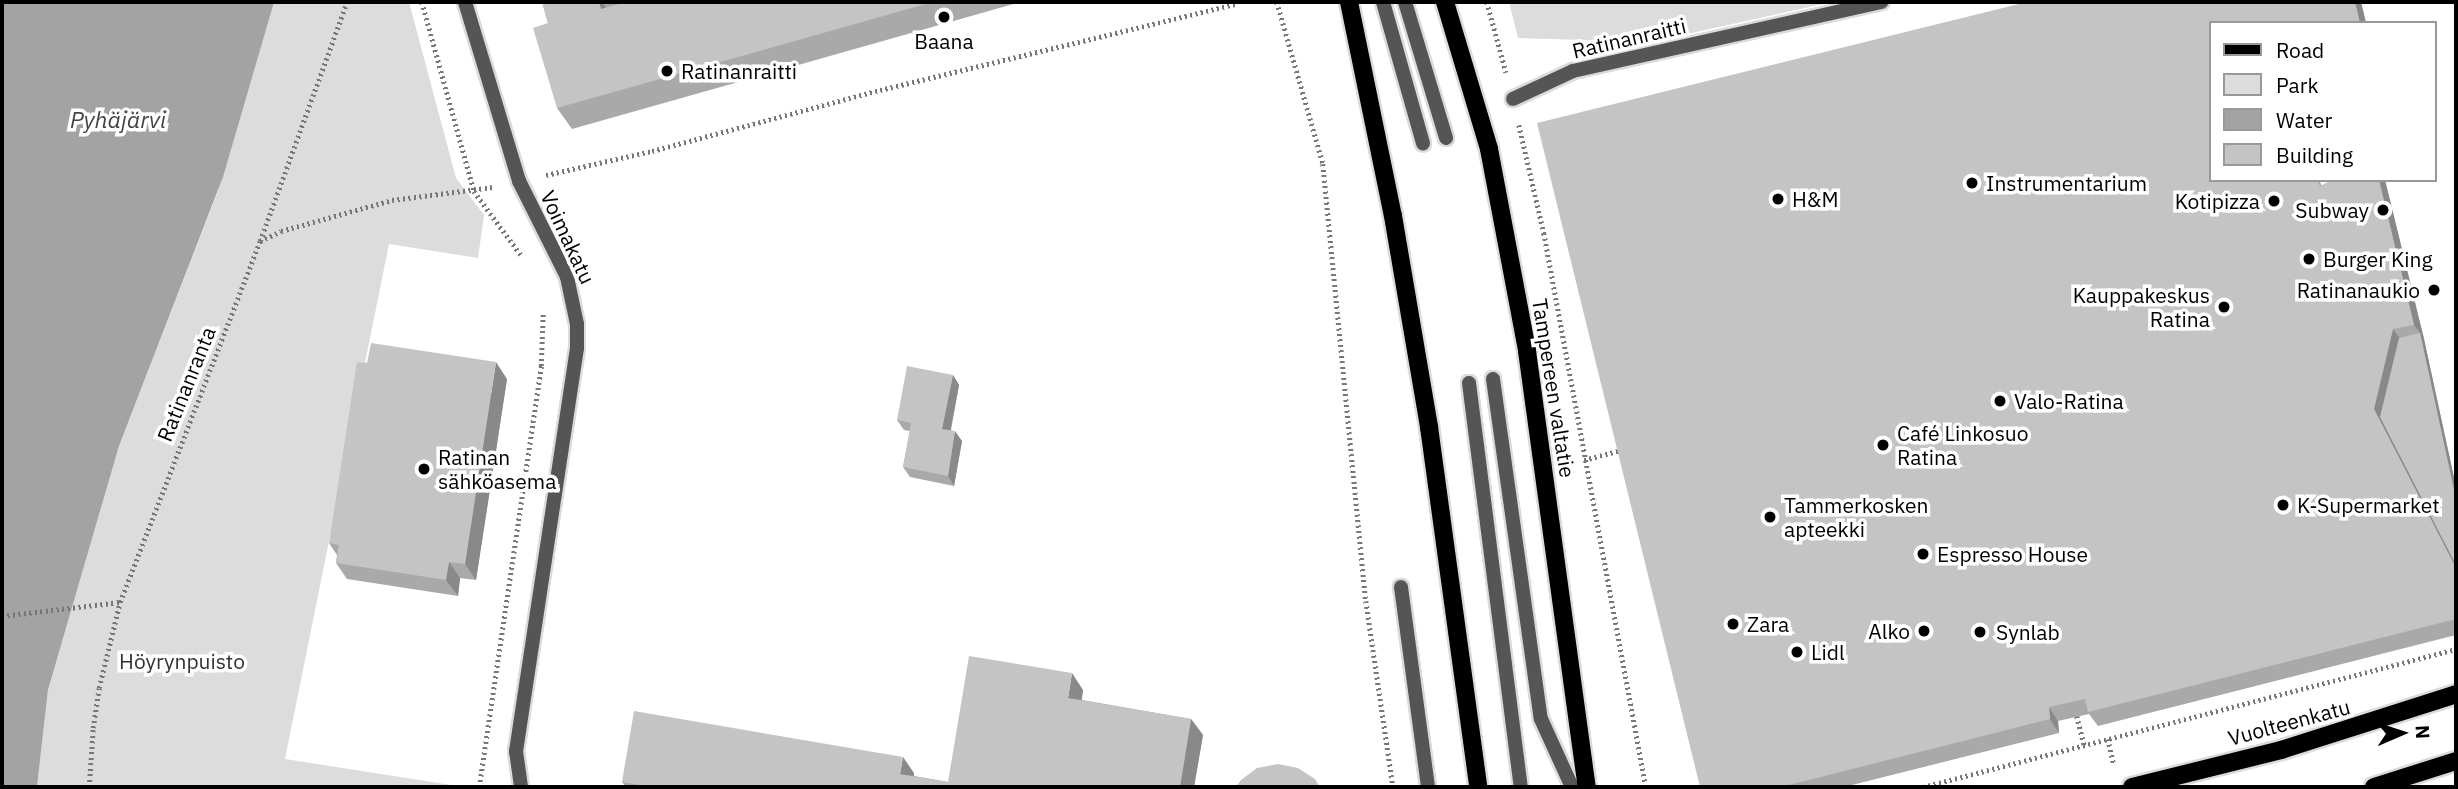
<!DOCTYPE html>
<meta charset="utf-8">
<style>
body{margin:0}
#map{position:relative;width:2458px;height:789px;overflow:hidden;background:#fff;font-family:"IBM Plex Sans",sans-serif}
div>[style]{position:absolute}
.green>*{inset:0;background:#dcdcdc}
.water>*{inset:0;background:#a3a3a3}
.path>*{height:4.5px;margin-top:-2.25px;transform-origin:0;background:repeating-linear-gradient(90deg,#777 0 2px,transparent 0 5.5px)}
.roads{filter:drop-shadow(2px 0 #dbdbdb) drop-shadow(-2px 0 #dbdbdb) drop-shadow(0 2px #dbdbdb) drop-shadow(0 -2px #dbdbdb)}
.service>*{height:14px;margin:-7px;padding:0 7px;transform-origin:7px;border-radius:7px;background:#555}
.pedestrian>*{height:14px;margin:-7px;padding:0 7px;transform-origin:7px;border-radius:7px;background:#555}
.minor>*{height:14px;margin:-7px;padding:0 7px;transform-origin:7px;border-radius:7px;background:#555}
.primary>*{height:18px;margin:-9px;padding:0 9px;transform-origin:9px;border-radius:9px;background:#000}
.wall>*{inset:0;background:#a9a9a9}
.shaded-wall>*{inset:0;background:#898989}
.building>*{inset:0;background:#c4c4c4}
.dots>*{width:19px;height:19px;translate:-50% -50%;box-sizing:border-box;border:4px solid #fff;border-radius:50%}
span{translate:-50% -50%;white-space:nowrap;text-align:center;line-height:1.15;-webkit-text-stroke:7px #fff;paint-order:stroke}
.street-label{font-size:21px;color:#000}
.poi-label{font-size:21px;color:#000}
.left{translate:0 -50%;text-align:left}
.right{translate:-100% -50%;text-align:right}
.park-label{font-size:21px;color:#333}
.water-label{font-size:23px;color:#444;font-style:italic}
.frame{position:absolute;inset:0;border:4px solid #000;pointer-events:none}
.legend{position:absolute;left:2209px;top:21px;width:228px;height:161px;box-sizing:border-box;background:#fff;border:2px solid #999;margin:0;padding:9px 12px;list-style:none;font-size:21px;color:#000}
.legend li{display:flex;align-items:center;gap:14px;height:35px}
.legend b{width:35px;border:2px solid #999}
.north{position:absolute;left:2367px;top:698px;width:70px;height:70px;-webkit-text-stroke:5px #fff;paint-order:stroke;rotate:87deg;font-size:19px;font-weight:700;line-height:28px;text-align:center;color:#000}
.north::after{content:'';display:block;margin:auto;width:24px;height:32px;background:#000;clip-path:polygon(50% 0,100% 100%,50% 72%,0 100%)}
</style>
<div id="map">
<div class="green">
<div style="clip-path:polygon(273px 2px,409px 2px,456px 178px,484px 215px,478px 258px,389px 244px,285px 759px,464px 787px,37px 787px,48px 690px,119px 446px,218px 191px)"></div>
<div style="clip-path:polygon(1509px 2px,1832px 2px,1651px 42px,1518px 38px)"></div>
</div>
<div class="water">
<div style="clip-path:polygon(2px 2px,274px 2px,223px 177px,119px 446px,48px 690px,37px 787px,2px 787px)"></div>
</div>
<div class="path">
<div style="left:422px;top:2px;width:196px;rotate:74.6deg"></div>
<div style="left:474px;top:191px;width:79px;rotate:53.7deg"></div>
<div style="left:1277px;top:2px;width:168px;rotate:74.1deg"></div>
<div style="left:1323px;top:164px;width:439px;rotate:84.4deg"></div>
<div style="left:1366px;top:601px;width:188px;rotate:81.7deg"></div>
<div style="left:1487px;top:2px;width:73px;rotate:74.8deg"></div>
<div style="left:1519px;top:125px;width:111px;rotate:77deg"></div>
<div style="left:1544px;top:233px;width:563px;rotate:79.57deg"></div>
<div style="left:546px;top:175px;width:109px;rotate:-12.8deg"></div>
<div style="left:652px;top:151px;width:236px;rotate:-15deg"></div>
<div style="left:880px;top:90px;width:366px;rotate:-13.6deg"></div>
<div style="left:260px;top:241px;width:23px;rotate:-25deg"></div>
<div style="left:281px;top:231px;width:115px;rotate:-15.6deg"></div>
<div style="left:392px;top:200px;width:102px;rotate:-7.3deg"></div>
<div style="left:1584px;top:460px;width:39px;rotate:-15deg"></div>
<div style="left:2px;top:616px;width:119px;rotate:-6.8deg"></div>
<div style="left:2077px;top:716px;width:30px;rotate:76deg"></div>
<div style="left:2108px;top:739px;width:27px;rotate:77deg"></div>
<div style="left:89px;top:787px;width:59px;rotate:-86.1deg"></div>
<div style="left:93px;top:728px;width:40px;rotate:-81.5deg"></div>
<div style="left:99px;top:688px;width:89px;rotate:-76.3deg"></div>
<div style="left:120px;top:602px;width:387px;rotate:-68.8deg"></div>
<div style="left:260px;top:241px;width:254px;rotate:-70deg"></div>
<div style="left:479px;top:787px;width:426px;rotate:-81.6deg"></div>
<div style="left:541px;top:366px;width:52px;rotate:-87.8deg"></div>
<div style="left:1923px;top:787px;width:551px;rotate:-14.52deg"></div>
</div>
<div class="roads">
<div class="service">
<div style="left:1383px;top:2px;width:147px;rotate:74.2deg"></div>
<div style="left:1405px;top:2px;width:142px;rotate:73.2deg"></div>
<div style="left:1493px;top:379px;width:343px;rotate:82deg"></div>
<div style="left:1541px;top:719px;width:75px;rotate:65.5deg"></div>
<div style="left:1469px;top:383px;width:407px;rotate:82.7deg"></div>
<div style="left:1401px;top:587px;width:202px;rotate:82.3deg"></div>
</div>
<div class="pedestrian">
<div style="left:1513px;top:99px;width:66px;rotate:-25deg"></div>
<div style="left:1573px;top:71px;width:316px;rotate:-12.6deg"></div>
</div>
<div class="minor">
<div style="left:465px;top:2px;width:187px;rotate:73.2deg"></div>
<div style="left:519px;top:181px;width:107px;rotate:63.4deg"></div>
<div style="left:567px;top:277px;width:48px;rotate:78deg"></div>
<div style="left:577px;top:324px;width:24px;rotate:90deg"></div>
<div style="left:577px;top:348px;width:408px;rotate:98.6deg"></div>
<div style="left:516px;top:751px;width:36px;rotate:82deg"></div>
</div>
<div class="primary">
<div style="left:1349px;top:2px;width:218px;rotate:78.4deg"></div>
<div style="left:1393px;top:216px;width:214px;rotate:80.3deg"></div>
<div style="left:1429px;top:427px;width:363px;rotate:82.2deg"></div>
<div style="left:1445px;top:2px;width:153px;rotate:73.3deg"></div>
<div style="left:1489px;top:149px;width:206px;rotate:79.3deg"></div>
<div style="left:1527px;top:351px;width:440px;rotate:82.2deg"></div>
<div style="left:2132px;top:787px;width:154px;rotate:-13.9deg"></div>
<div style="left:2281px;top:750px;width:184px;rotate:-17.7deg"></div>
<div style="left:2374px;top:787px;width:86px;rotate:-17.6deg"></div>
</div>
</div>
<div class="wall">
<div style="clip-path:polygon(542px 2px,1021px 2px,572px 129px,557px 108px,548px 23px)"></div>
<div style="clip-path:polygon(2027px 2px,2361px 2px,2366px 23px,2211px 23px,2211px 180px,2319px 180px,2322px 186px,2332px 180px,2385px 180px,2424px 339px,2456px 487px,2456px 635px,2098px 726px,2089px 714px,2058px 721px,2059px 733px,1844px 787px,1700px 787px)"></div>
<div style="clip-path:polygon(953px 375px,959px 385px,951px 430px,962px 441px,954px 486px,910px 477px,903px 467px,910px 431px,904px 430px,897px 420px)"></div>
<div style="clip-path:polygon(507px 379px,476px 580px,460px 578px,458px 596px,347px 579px,336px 563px,337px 555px,329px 543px)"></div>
<div style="clip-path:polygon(1083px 690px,1082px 700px,1191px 719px,1203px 735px,1194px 787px,626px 787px,622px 782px,914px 773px,914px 776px,948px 782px)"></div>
</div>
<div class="shaded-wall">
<div style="clip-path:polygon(599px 2px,602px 2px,610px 13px,601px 9px)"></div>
<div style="clip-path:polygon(2355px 2px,2361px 2px,2366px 23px,2360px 23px)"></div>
<div style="clip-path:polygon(2379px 180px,2385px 180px,2424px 339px,2456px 487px,2456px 499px,2420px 333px,2414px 325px)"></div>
<div style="clip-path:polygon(2393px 329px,2403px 343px,2456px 564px,2456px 568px,2374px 409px)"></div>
<div style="clip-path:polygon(496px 362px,507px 379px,476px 580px,465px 564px)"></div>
<div style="clip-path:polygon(953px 375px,959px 385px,949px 438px,942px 429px)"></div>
<div style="clip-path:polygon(955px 431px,962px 441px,954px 486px,948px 476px)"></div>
<div style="clip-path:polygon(449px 562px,460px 578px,458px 596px,446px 580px)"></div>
<div style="clip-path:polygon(1072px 673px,1083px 690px,1079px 714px,1068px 698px)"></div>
<div style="clip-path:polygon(2049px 707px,2058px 721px,2059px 733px,2050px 719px)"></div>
<div style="clip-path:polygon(1191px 719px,1203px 735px,1194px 787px,1180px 787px)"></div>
<div style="clip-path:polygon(903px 757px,914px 773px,911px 787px,900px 774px)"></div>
</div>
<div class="building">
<div style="clip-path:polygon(542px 2px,599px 2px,601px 9px,626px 2px,933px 2px,557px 108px,533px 28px,548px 23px)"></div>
<div style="clip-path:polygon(2027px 2px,2355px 2px,2360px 23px,2211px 23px,2211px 180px,2317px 180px,2320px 186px,2332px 180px,2379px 180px,2414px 325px,2393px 329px,2374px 409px,2456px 568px,2456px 619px,2088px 712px,2085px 699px,2049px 707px,2050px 719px,1781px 787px,1700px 787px,1537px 123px)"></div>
<div style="clip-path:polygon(2420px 333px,2456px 499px,2456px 565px,2380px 417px,2399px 338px)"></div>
<div style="clip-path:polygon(371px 343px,496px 362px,465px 564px,449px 562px,446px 580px,336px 563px,339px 545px,329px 543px,357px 362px,367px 363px)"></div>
<div style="clip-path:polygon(907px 366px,953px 375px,942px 429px,955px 431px,948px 476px,903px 467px,911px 423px,897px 420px)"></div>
<div style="clip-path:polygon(969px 656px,1072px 673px,1068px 698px,1191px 719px,1180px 787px,652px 787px,622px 782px,634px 711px,903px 757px,900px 774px,948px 782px)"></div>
<div style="clip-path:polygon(1278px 764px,1298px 768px,1315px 779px,1320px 787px,1236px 787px,1241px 780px,1257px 768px)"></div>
</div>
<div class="dots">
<div style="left:944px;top:17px;background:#000"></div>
<div style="left:667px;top:71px;background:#000"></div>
<div style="left:1972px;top:183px;background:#000"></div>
<div style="left:1778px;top:199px;background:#000"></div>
<div style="left:2274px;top:201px;background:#000"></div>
<div style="left:2383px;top:210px;background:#000"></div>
<div style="left:2309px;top:259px;background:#000"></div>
<div style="left:2434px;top:290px;background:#000"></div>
<div style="left:2224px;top:307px;background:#000"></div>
<div style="left:2000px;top:401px;background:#000"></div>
<div style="left:1883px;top:445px;background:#000"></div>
<div style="left:424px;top:469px;background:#000"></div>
<div style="left:2283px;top:505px;background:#000"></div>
<div style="left:1770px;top:517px;background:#000"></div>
<div style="left:1923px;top:554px;background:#000"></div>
<div style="left:1733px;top:624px;background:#000"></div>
<div style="left:1924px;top:631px;background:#000"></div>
<div style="left:1980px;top:632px;background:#000"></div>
<div style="left:1797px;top:652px;background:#000"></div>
</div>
<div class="street-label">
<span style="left:1629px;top:38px;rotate:-13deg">Ratinanraitti</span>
<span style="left:568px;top:237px;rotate:65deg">Voimakatu</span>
<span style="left:186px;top:384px;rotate:-68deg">Ratinanranta</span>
<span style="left:1554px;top:388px;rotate:81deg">Tampereen valtatie</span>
<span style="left:2289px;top:722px;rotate:-15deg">Vuolteenkatu</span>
</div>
<div class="poi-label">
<span style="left:944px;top:41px">Baana</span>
<span class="left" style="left:681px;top:71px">Ratinanraitti</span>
<span class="left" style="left:1986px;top:183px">Instrumentarium</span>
<span class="left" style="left:1792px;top:199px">H&amp;M</span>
<span class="right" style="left:2260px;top:201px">Kotipizza</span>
<span class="right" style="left:2369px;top:210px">Subway</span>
<span class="left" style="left:2323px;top:259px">Burger King</span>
<span class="right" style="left:2420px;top:290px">Ratinanaukio</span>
<span class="right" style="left:2210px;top:307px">Kauppakeskus<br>Ratina</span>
<span class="left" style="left:2014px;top:401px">Valo-Ratina</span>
<span class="left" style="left:1897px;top:445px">Café Linkosuo<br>Ratina</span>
<span class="left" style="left:438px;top:469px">Ratinan<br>sähköasema</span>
<span class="left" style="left:1784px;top:517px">Tammerkosken<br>apteekki</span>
<span class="left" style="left:2297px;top:505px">K-Supermarket</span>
<span class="left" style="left:1937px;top:554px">Espresso House</span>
<span class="left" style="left:1747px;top:624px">Zara</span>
<span class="right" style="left:1910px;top:631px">Alko</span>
<span class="left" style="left:1996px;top:632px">Synlab</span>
<span class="left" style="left:1811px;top:652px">Lidl</span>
</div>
<div class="park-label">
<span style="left:182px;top:661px">Höyrynpuisto</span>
</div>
<div class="water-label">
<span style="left:118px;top:119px">Pyhäjärvi</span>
</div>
<div class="frame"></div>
<ul class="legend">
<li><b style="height:9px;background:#000"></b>Road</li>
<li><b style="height:19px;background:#dcdcdc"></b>Park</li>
<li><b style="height:19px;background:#a3a3a3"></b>Water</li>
<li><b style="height:19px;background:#c4c4c4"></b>Building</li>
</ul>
<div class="north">N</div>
</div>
